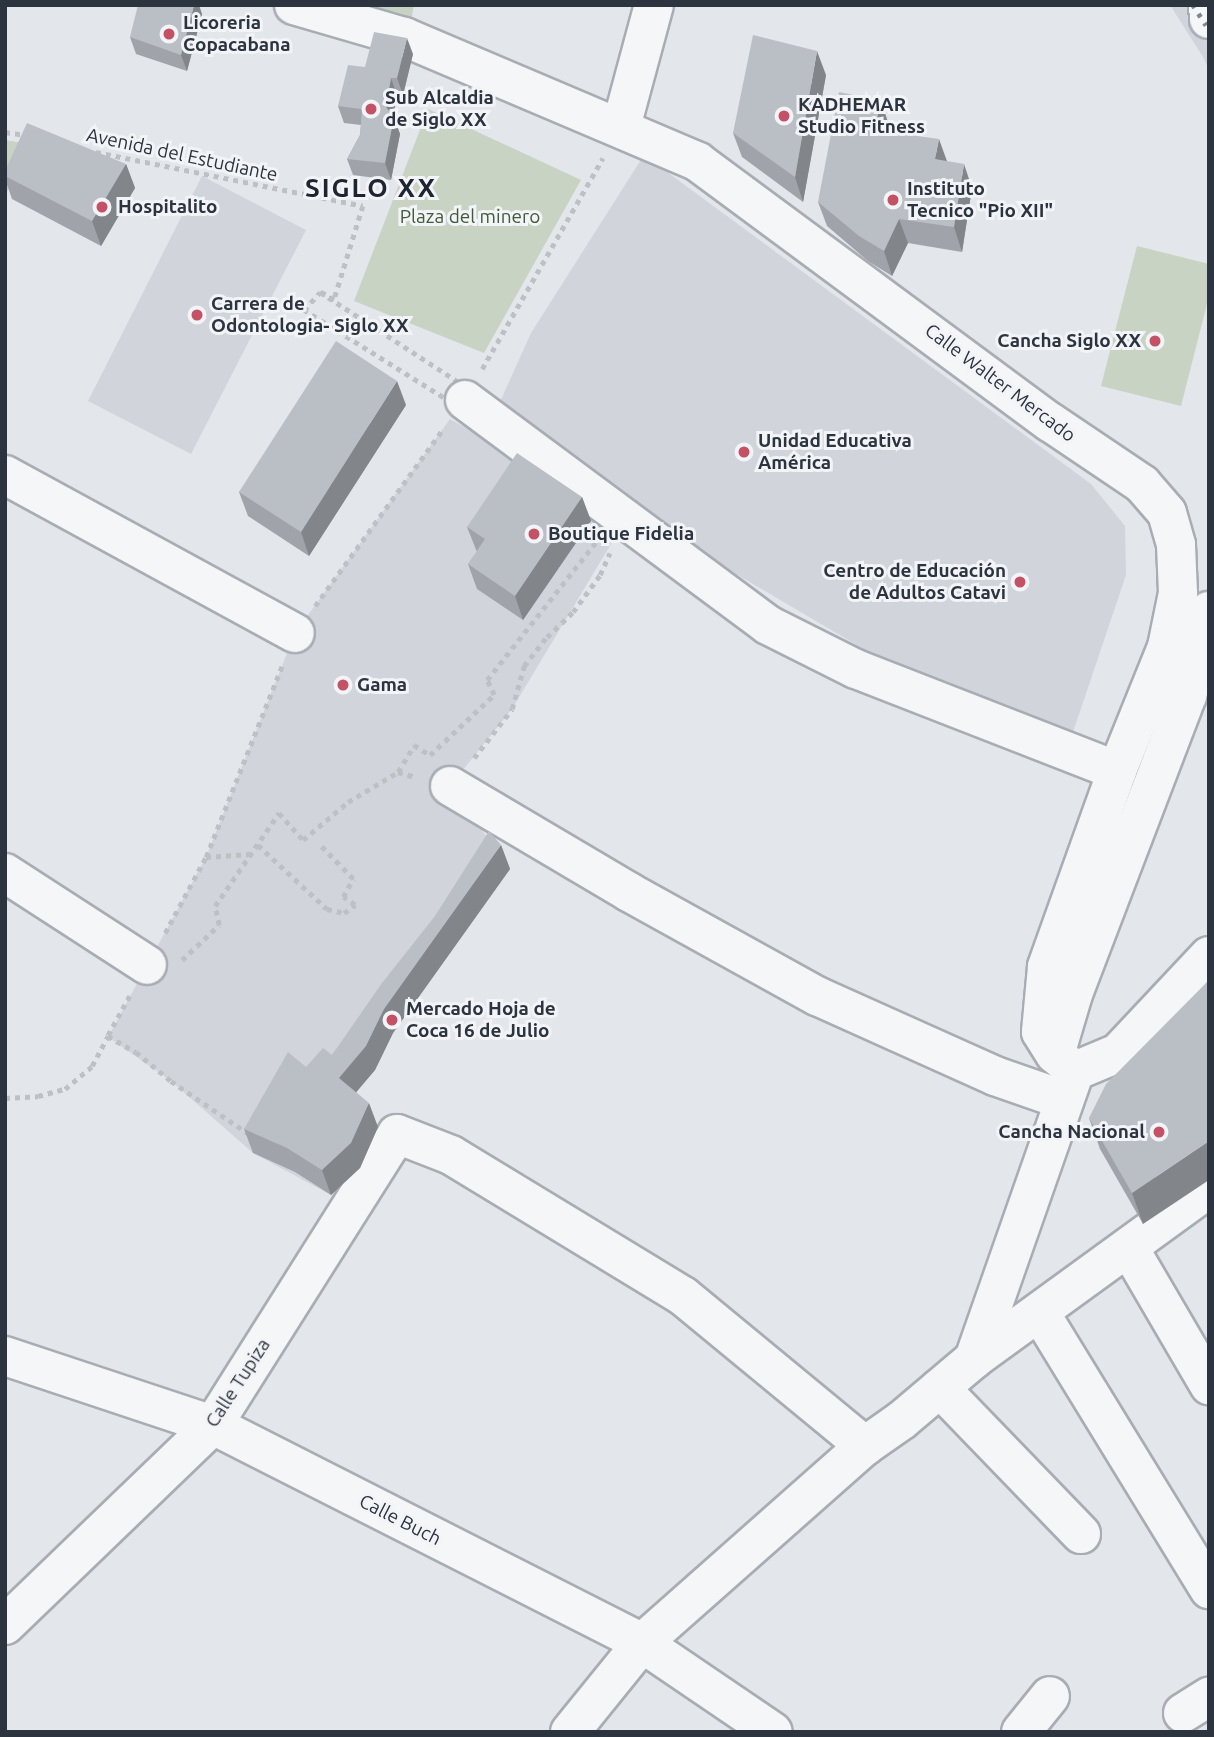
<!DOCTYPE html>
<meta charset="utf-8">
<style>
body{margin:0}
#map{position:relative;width:1214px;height:1737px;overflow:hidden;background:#e3e6ea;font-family:Ubuntu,sans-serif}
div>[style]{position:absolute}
.built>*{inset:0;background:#d1d5db}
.green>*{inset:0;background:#c8d3c4}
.path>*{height:4.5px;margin-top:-2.25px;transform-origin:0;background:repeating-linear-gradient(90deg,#bdc0c4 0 5px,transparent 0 10px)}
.roads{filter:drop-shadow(2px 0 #a8adb4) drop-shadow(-2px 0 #a8adb4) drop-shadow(0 2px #a8adb4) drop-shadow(0 -2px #a8adb4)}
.minor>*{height:38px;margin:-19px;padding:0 19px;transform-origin:19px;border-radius:19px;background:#f5f6f8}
.rail>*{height:5px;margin-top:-2.5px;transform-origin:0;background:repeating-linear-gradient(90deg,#7d8692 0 3.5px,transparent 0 10.5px)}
.wall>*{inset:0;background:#a0a4aa}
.shaded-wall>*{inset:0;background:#82868b}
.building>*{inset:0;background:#babfc6}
.dots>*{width:19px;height:19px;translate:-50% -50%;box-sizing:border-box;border:4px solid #f2f4f7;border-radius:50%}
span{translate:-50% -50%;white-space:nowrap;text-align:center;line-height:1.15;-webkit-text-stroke:6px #f2f4f7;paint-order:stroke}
.poi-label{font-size:19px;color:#2c3440;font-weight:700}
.left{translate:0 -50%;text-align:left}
.right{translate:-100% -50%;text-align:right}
.street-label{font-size:19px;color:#2c3440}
.park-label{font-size:19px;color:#415b3a}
.district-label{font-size:26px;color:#1e2531;font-weight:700;letter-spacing:2px}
.frame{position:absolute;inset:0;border:7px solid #2c3440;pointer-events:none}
</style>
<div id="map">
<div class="built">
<div style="clip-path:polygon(1170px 5px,1209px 5px,1209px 70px,1203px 57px)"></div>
<div style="clip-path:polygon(644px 155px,1091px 484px,1125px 526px,1126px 575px,1071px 738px,872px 654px,675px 538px,495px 413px,531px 333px)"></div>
<div style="clip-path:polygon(202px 176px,306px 230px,191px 454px,88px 401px)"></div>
<div style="clip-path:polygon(450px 419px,626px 519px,512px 709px,450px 786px,510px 869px,393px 1033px,348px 1103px,378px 1127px,360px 1168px,331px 1195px,253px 1153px,171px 1081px,108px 1037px,206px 857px,295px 633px)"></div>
</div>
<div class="green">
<div style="clip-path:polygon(307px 5px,414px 5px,409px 31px)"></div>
<div style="clip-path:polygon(428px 109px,581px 180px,484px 353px,354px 301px)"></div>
<div style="clip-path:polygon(5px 140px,29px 144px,5px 196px)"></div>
<div style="clip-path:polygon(1137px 246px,1209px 264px,1209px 296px,1181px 406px,1101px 386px)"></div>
</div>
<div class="path">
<div style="left:5px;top:132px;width:21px;rotate:8deg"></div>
<div style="left:96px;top:152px;width:272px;rotate:11.4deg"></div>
<div style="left:363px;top:206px;width:98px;rotate:107.1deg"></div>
<div style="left:334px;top:300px;width:16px;rotate:-150deg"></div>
<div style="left:320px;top:292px;width:180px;rotate:33deg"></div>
<div style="left:471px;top:390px;width:21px;rotate:121deg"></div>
<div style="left:460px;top:408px;width:184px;rotate:-147.9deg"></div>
<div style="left:304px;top:310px;width:24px;rotate:-48deg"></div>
<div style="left:482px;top:369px;width:243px;rotate:-60.2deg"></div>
<div style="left:315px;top:606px;width:218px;rotate:-54.1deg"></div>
<div style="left:474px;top:758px;width:62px;rotate:-52.2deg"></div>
<div style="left:512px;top:709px;width:45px;rotate:-74.4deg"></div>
<div style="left:524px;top:666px;width:37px;rotate:-52deg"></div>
<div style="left:547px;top:637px;width:36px;rotate:-44deg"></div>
<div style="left:573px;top:612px;width:46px;rotate:-53.9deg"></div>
<div style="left:600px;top:575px;width:24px;rotate:-66deg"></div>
<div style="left:398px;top:772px;width:31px;rotate:-59deg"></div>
<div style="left:414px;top:745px;width:19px;rotate:32deg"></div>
<div style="left:430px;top:755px;width:88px;rotate:-43.2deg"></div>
<div style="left:494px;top:695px;width:17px;rotate:-115deg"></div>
<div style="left:487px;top:680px;width:176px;rotate:-51.7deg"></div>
<div style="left:258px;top:845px;width:94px;rotate:42.8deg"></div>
<div style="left:327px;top:909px;width:17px;rotate:13deg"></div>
<div style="left:344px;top:913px;width:14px;rotate:-36deg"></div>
<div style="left:355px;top:905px;width:14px;rotate:-146deg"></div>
<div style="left:343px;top:897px;width:21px;rotate:-61deg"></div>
<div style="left:353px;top:879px;width:49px;rotate:-134.2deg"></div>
<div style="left:206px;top:857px;width:44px;rotate:-3.9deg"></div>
<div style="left:165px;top:933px;width:86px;rotate:-61.7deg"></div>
<div style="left:206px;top:857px;width:206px;rotate:-68.3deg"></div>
<div style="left:182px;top:960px;width:51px;rotate:-43.4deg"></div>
<div style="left:219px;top:925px;width:19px;rotate:-102deg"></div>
<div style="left:215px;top:906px;width:113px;rotate:-55.5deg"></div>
<div style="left:279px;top:813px;width:36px;rotate:48deg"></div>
<div style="left:303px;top:840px;width:59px;rotate:-40.2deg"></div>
<div style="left:348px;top:802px;width:58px;rotate:-31deg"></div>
<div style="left:398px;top:772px;width:19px;rotate:16deg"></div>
<div style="left:130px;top:996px;width:46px;rotate:118.8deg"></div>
<div style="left:108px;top:1036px;width:32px;rotate:30deg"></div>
<div style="left:136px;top:1052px;width:45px;rotate:39.6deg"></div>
<div style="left:171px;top:1081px;width:94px;rotate:34.2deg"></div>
<div style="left:5px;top:1098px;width:33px;rotate:-3deg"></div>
<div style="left:38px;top:1096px;width:28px;rotate:-15deg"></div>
<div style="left:65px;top:1089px;width:35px;rotate:-40deg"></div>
<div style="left:92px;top:1066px;width:34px;rotate:-62deg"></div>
</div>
<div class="roads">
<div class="minor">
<div style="left:294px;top:5px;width:115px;rotate:16.2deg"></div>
<div style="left:404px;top:37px;width:319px;rotate:23deg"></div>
<div style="left:698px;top:162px;width:438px;rotate:36.5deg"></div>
<div style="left:1050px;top:422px;width:111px;rotate:34deg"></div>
<div style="left:1142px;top:484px;width:38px;rotate:49deg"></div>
<div style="left:1167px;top:513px;width:33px;rotate:74deg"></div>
<div style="left:1176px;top:545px;width:48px;rotate:87.6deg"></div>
<div style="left:1178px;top:593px;width:55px;rotate:101.5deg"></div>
<div style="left:1167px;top:647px;width:134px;rotate:112deg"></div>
<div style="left:1117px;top:771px;width:208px;rotate:109.7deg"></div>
<div style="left:1047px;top:967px;width:65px;rotate:95.3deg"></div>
<div style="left:1041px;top:1032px;width:26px;rotate:58deg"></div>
<div style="left:1055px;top:1054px;width:26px;rotate:40deg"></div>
<div style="left:1208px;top:5px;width:14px;rotate:86deg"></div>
<div style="left:621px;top:127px;width:126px;rotate:-74.9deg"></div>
<div style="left:465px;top:400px;width:377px;rotate:36.6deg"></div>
<div style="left:768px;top:625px;width:98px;rotate:26.6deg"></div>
<div style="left:856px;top:669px;width:280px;rotate:21.3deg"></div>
<div style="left:5px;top:475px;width:330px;rotate:28.6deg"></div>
<div style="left:450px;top:786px;width:208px;rotate:30.6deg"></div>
<div style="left:629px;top:892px;width:215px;rotate:29deg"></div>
<div style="left:817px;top:996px;width:195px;rotate:24.2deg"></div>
<div style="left:995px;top:1076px;width:73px;rotate:19.2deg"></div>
<div style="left:5px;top:873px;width:169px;rotate:32.9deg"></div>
<div style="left:1057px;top:1048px;width:56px;rotate:-73.5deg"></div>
<div style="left:1073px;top:994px;width:319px;rotate:-69.1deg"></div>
<div style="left:1187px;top:696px;width:88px;rotate:-75.5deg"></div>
<div style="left:1129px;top:1248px;width:159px;rotate:59.7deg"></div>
<div style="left:1040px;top:1313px;width:324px;rotate:58.5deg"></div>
<div style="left:5px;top:1356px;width:219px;rotate:18.4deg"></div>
<div style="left:213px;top:1425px;width:481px;rotate:26.9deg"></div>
<div style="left:642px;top:1643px;width:158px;rotate:34.2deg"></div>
<div style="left:974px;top:1359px;width:291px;rotate:-36deg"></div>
<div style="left:940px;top:1388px;width:203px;rotate:46deg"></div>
<div style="left:5px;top:1625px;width:289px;rotate:-43.9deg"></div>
<div style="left:213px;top:1425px;width:344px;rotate:-57.7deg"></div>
<div style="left:397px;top:1134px;width:58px;rotate:21.3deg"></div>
<div style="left:451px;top:1155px;width:271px;rotate:31.3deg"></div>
<div style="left:683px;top:1296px;width:236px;rotate:39.5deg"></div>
<div style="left:1183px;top:1713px;width:31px;rotate:-32deg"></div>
<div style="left:570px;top:1732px;width:114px;rotate:-51deg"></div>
<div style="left:642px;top:1643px;width:298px;rotate:-41.5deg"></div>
<div style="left:865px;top:1446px;width:45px;rotate:-35.1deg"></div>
<div style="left:902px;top:1420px;width:94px;rotate:-40.3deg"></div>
<div style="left:974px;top:1359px;width:305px;rotate:-70.7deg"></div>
<div style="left:1075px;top:1071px;width:47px;rotate:-22.7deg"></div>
<div style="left:1118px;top:1053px;width:133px;rotate:-46.8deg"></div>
<div style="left:1021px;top:1732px;width:46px;rotate:-51.1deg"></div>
</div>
</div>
<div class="rail">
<div style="left:1193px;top:5px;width:30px;rotate:57deg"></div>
</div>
<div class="wall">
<div style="clip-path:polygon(202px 14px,187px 71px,136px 54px,130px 37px)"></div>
<div style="clip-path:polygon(413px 54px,403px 95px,397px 95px,393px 116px,400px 134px,391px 180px,353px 175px,347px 159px,360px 135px,361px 125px,344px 123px,338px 106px,365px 67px)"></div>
<div style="clip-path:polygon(826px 75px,803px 202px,742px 157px,733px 133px)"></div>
<div style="clip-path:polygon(889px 125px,888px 132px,947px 161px,972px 188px,962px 252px,908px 243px,892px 276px,868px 261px,827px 226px,818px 202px)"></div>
<div style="clip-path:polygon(126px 164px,135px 188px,101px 246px,12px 199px,5px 179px,5px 171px)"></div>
<div style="clip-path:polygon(406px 405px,309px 556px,248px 516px,239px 492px)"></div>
<div style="clip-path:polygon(582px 497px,591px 521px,523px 620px,477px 589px,468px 564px,477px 552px,467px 527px)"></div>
<div style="clip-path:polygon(501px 845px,510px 869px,393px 1033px,375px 1070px,356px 1092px,378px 1127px,360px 1168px,331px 1195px,295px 1172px,253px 1153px,244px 1129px,306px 1067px,332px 1055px)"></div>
<div style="clip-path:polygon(1209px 980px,1143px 1224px,1100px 1149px,1089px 1118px)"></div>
</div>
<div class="shaded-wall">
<div style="clip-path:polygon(194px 5px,199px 5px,202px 14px,187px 71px,181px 55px)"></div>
<div style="clip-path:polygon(407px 38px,413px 54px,403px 95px,397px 78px)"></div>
<div style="clip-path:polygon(817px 51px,826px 75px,803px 202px,795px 177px)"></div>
<div style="clip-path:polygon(391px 78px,397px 95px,392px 124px,386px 107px)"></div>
<div style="clip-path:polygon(881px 101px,889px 125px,883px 154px,874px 130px)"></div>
<div style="clip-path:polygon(394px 117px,400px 134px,391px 180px,385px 163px)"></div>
<div style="clip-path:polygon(939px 139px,948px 164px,935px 159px)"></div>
<div style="clip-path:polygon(126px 164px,135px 188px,101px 246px,92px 221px)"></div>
<div style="clip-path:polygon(964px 164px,972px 188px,962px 252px,954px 227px)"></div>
<div style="clip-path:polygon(899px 219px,908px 243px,892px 276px,884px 251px)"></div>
<div style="clip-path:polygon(397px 381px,406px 405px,309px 556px,301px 532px)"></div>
<div style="clip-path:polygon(582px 497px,591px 521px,523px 620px,515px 596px)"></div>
<div style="clip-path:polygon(501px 845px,510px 869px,393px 1033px,375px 1070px,348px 1102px,339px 1078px,384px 1009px)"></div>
<div style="clip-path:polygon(369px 1103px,378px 1127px,360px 1168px,331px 1195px,322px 1170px)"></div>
<div style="clip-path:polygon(1209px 1141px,1209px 1180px,1143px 1224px,1132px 1193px)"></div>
</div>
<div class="building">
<div style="clip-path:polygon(138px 5px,194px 5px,181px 55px,130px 37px)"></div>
<div style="clip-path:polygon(374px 32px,407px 38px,397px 78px,391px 78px,386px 107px,394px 117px,385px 163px,347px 159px,360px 135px,362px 109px,338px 106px,348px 65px,365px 67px)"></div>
<div style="clip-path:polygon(753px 35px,817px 51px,795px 177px,733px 133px)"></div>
<div style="clip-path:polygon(839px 92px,881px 101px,874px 130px,939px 139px,935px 159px,964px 164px,954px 227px,899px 219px,884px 251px,859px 236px,818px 202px)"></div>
<div style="clip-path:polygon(27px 123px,126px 164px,92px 221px,5px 176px,5px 171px)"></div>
<div style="clip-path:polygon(336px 341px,397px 381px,301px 532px,239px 492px)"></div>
<div style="clip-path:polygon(517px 453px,582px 497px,515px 596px,468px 564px,485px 539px,467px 527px)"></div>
<div style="clip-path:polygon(489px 831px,501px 845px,384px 1009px,366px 1046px,339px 1078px,369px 1103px,351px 1143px,322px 1170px,287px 1148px,244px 1129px,288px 1052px,306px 1067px,323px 1048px,332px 1055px,382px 983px,435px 916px)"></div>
<div style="clip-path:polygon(1209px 980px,1209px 1141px,1132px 1193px,1089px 1118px,1106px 1084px)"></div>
</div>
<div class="dots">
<div style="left:169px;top:34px;background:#c45266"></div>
<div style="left:371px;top:109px;background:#c45266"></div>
<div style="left:784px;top:116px;background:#c45266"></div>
<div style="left:893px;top:200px;background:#c45266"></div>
<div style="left:102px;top:207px;background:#c45266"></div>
<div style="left:197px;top:315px;background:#c45266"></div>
<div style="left:1155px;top:341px;background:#c45266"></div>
<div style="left:744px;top:452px;background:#c45266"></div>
<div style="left:534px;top:534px;background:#c45266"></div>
<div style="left:1020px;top:582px;background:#c45266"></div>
<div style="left:343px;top:685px;background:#c45266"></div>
<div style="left:392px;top:1020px;background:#c45266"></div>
<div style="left:1159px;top:1132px;background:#c45266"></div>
</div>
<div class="poi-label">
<span class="left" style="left:183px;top:34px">Licoreria<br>Copacabana</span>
<span class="left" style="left:385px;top:109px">Sub Alcaldia<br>de Siglo XX</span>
<span class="left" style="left:798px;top:116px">KADHEMAR<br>Studio Fitness</span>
<span class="left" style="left:907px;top:200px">Instituto<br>Tecnico "Pio XII"</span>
<span class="left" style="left:118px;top:207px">Hospitalito</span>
<span class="left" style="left:211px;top:315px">Carrera de<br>Odontologia- Siglo XX</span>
<span class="right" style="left:1141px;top:341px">Cancha Siglo XX</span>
<span class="left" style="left:758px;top:452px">Unidad Educativa<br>América</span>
<span class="left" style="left:548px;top:534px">Boutique Fidelia</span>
<span class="right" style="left:1006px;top:582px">Centro de Educación<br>de Adultos Catavi</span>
<span class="left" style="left:357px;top:685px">Gama</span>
<span class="left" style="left:406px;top:1020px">Mercado Hoja de<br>Coca 16 de Julio</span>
<span class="right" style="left:1145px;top:1132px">Cancha Nacional</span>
</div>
<div class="street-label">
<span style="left:182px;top:155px;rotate:12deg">Avenida del Estudiante</span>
<span style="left:1000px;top:383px;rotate:37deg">Calle Walter Mercado</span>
<span style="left:238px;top:1383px;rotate:-57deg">Calle Tupiza</span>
<span style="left:400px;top:1520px;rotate:27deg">Calle Buch</span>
</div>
<div class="park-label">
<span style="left:470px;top:217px">Plaza del minero</span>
</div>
<div class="district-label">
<span style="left:371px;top:188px">SIGLO XX</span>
</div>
<div class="frame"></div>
</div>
